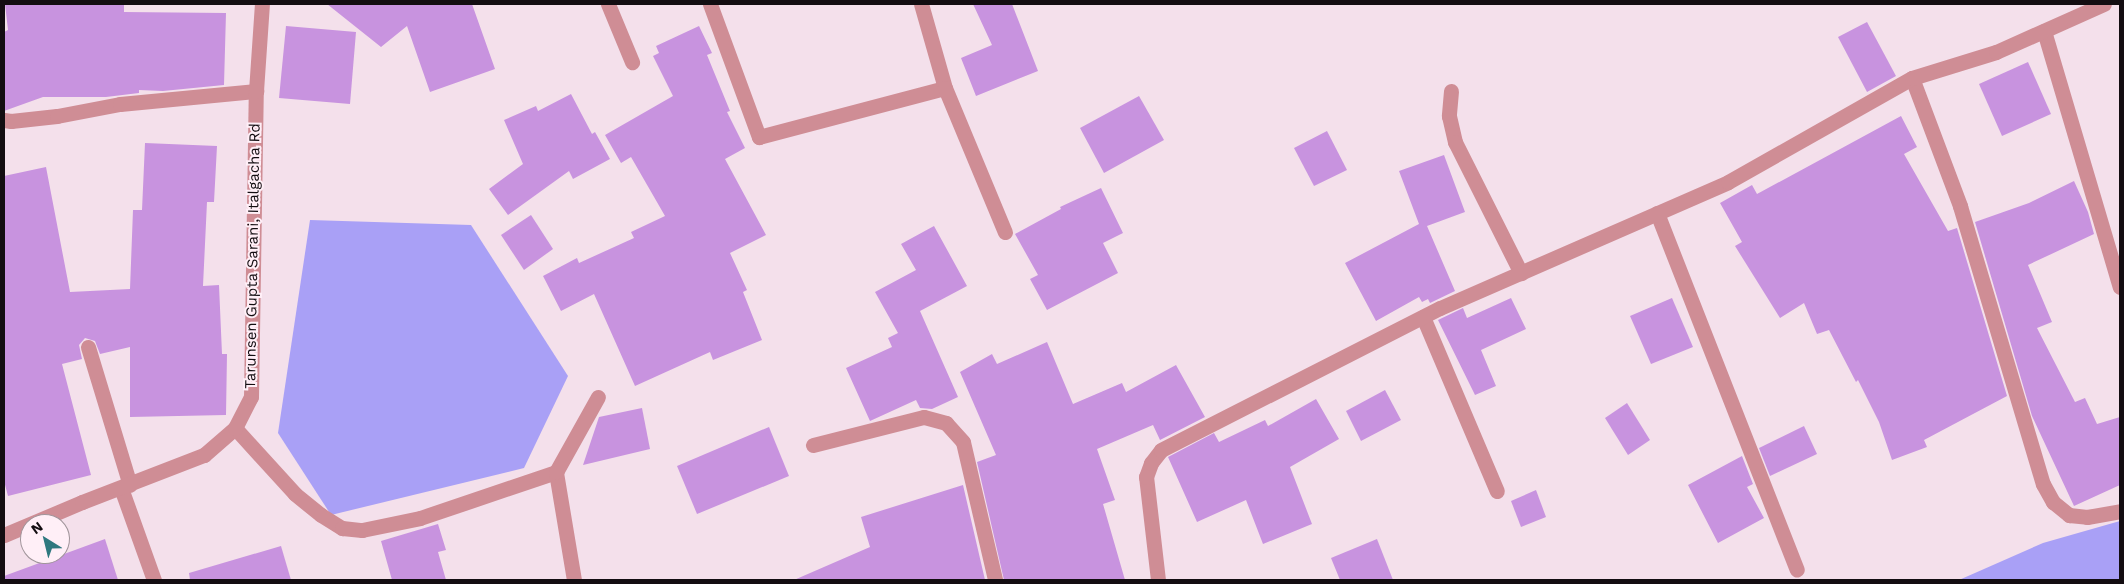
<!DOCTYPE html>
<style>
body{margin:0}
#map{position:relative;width:2124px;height:584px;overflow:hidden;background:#f4e0eb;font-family:"Work Sans",sans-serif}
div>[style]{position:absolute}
.water>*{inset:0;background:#a9a0f6}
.building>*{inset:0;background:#c893df}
.minor>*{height:15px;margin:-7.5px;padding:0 7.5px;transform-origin:7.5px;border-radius:7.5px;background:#cf8d95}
.tertiary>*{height:15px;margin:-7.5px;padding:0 7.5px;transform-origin:7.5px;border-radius:7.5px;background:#cf8d95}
span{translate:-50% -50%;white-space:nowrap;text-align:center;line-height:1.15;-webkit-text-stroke:4px #ffeff7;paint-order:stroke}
.street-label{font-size:15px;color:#130d11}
.frame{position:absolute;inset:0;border:5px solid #130d11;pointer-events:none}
.north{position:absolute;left:20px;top:514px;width:50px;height:50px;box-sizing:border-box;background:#ffeff7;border:1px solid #a1959b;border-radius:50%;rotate:324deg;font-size:14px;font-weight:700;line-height:20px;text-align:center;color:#130d11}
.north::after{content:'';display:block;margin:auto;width:18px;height:22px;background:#2f787f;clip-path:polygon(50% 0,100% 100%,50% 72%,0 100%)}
</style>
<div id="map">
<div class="water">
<div style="clip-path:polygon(310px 220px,471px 225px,568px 376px,524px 468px,331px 515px,278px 433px)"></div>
<div style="clip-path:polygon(2120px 521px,2120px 580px,1959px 580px,2043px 543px)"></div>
</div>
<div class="building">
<div style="clip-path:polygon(5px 4px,124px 4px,124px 12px,226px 13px,224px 85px,163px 91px,139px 90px,139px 93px,106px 97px,43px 97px,4px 111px,4px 32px,8px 30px)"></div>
<div style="clip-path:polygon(327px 4px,472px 4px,495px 69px,430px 92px,407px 26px,381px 47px)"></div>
<div style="clip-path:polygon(973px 4px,1012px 4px,1038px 71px,976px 96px,961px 58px,992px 45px)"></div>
<div style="clip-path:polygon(1867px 22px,1896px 76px,1867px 92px,1838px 37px)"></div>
<div style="clip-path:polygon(286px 26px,356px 32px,350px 104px,279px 98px)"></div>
<div style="clip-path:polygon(699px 26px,712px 53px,707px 55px,730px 111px,727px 112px,745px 148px,725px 159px,766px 235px,730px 253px,747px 290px,743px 292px,762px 340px,713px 360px,710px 352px,635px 386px,594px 294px,561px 311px,543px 276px,577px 258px,579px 263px,634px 238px,631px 232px,665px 216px,631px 157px,621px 163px,605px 135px,673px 96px,653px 56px,659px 53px,656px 46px)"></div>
<div style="clip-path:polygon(2028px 62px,2051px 114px,2002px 136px,1979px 84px)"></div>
<div style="clip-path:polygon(571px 94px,592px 134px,595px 132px,610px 159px,573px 179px,569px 171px,508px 215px,489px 189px,523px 164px,504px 120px,536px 106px,538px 111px)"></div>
<div style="clip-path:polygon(1139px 96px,1164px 140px,1104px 173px,1080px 128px)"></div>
<div style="clip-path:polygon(1901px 116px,1917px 147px,1904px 154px,1948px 231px,1957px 228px,2007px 396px,1924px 440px,1927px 447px,1892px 460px,1879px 422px,1858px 380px,1856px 382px,1829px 330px,1817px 334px,1804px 303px,1780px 318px,1735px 246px,1742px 242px,1720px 203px,1752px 185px,1757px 194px)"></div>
<div style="clip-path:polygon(1327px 131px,1347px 170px,1314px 186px,1294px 148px)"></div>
<div style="clip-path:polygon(145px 143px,217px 146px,214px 202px,207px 202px,203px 286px,219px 285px,222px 354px,227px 354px,226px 415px,130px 417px,130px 347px,100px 354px,95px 341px,85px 338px,79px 345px,82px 359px,62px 364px,91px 475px,8px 496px,4px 481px,4px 176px,46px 167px,70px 292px,130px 289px,133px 210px,142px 210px)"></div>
<div style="clip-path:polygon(1444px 155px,1465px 212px,1427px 226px,1455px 291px,1430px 303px,1428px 299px,1422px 302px,1419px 297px,1376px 321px,1345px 263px,1419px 224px,1399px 171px)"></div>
<div style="clip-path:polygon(2074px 181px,2088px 212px,2094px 234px,2028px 265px,2052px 322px,2037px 328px,2075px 402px,2085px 398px,2097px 424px,2120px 417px,2120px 485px,2074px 506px,2032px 416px,1975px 222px,2029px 203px)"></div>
<div style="clip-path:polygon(1101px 188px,1123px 233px,1103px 243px,1118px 273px,1047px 310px,1030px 279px,1038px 275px,1015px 234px,1061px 209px,1060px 207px)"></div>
<div style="clip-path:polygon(531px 215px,553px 249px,524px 270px,501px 235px)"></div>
<div style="clip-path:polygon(934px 226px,967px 286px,920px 311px,958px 397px,932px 409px,920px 408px,916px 400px,870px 421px,846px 368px,892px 347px,888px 338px,898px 333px,875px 292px,916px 270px,901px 244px)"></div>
<div style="clip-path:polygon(1511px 298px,1526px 329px,1481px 350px,1496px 386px,1475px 395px,1438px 320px,1463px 308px,1467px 318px)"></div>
<div style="clip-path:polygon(1672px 298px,1693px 347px,1651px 364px,1630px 316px)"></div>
<div style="clip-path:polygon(1047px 342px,1073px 404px,1122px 383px,1126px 392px,1176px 365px,1205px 417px,1160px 440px,1153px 425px,1097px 449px,1115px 500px,1103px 504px,1125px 580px,1004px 580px,977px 462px,996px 455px,960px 372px,992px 354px,997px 364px)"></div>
<div style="clip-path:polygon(1385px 390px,1401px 420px,1361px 441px,1346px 411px)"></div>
<div style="clip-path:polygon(1316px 399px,1339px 439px,1290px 467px,1312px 524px,1263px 544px,1246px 500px,1197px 522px,1168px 457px,1214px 433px,1219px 442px,1265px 420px,1268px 426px)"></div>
<div style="clip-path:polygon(1627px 403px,1650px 440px,1628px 455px,1605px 418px)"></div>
<div style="clip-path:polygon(642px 408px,650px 449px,583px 465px,599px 417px)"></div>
<div style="clip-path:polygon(1804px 426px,1817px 454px,1770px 476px,1759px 448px)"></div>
<div style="clip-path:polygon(769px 427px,789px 476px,697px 514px,677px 466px)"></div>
<div style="clip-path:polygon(1742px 456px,1753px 484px,1747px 487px,1764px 518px,1718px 543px,1688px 485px)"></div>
<div style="clip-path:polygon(963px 485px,985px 580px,794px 580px,870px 547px,861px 517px)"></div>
<div style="clip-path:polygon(1536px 490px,1546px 517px,1521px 527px,1511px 501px)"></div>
<div style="clip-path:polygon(438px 524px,446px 550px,438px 552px,446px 580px,392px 580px,381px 541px)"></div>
<div style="clip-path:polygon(105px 539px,118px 580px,4px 580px,4px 576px)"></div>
<div style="clip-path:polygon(1377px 539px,1393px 580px,1340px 580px,1331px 558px)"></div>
<div style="clip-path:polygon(281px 546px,291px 580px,190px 580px,189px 573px)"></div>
</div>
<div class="minor">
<div style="left:608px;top:4px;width:63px;rotate:67.5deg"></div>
<div style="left:710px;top:4px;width:142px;rotate:69.8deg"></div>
<div style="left:759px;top:137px;width:192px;rotate:-14.8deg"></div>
<div style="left:945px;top:88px;width:87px;rotate:-105.9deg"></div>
<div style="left:2044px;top:31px;width:267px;rotate:73.5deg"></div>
<div style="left:1912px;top:78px;width:137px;rotate:69.4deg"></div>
<div style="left:1960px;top:206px;width:290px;rotate:73.4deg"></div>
<div style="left:2043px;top:484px;width:21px;rotate:61deg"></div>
<div style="left:2053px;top:502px;width:21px;rotate:39deg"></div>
<div style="left:2069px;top:515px;width:18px;rotate:6deg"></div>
<div style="left:2087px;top:517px;width:34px;rotate:-10deg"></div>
<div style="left:945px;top:88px;width:156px;rotate:67.4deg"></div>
<div style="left:1451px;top:91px;width:25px;rotate:95deg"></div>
<div style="left:1449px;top:116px;width:27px;rotate:77deg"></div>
<div style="left:1455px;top:142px;width:147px;rotate:63.3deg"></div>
<div style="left:4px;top:120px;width:7px;rotate:8deg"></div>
<div style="left:11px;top:121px;width:46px;rotate:-6.2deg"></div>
<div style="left:57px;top:116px;width:64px;rotate:-10.8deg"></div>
<div style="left:120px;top:104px;width:137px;rotate:-5.5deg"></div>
<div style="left:1657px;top:213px;width:383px;rotate:68.6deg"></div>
<div style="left:1423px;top:317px;width:189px;rotate:67deg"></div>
<div style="left:88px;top:347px;width:144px;rotate:73.1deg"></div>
<div style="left:235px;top:428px;width:89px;rotate:47.7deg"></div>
<div style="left:295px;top:494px;width:33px;rotate:39deg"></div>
<div style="left:321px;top:515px;width:25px;rotate:32deg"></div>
<div style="left:342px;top:528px;width:20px;rotate:6deg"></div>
<div style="left:362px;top:530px;width:59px;rotate:-11.7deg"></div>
<div style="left:420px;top:518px;width:144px;rotate:-18.7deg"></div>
<div style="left:813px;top:445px;width:114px;rotate:-14.2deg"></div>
<div style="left:924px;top:417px;width:23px;rotate:15deg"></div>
<div style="left:946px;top:423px;width:25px;rotate:48deg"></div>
<div style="left:963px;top:442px;width:142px;rotate:76.9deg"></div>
<div style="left:121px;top:488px;width:98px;rotate:70.3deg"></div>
<div style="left:574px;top:580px;width:109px;rotate:-99.5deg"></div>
<div style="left:556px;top:472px;width:86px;rotate:-60.8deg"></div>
<div style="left:1158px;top:580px;width:104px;rotate:-96.6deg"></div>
<div style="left:1146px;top:477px;width:15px;rotate:-70deg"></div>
<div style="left:1151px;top:463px;width:16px;rotate:-52deg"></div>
<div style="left:1161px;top:450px;width:313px;rotate:-27deg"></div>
<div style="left:1440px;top:308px;width:314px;rotate:-23.6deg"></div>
<div style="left:1728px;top:182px;width:211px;rotate:-29.5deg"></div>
<div style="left:1912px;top:78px;width:88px;rotate:-17.2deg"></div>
<div style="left:1996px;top:52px;width:118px;rotate:-24deg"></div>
</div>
<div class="tertiary">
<div style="left:4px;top:535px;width:85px;rotate:-22.9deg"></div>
<div style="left:82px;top:502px;width:131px;rotate:-21.1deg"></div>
<div style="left:204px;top:455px;width:41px;rotate:-41.1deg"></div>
<div style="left:235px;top:428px;width:35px;rotate:-63deg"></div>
<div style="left:251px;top:397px;width:306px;rotate:-89.1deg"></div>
<div style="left:256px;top:91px;width:87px;rotate:-86.1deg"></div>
</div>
<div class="street-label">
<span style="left:253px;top:256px;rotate:-89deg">Tarunsen Gupta Sarani, Italgacha Rd</span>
</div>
<div class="frame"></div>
<div class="north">N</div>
</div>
